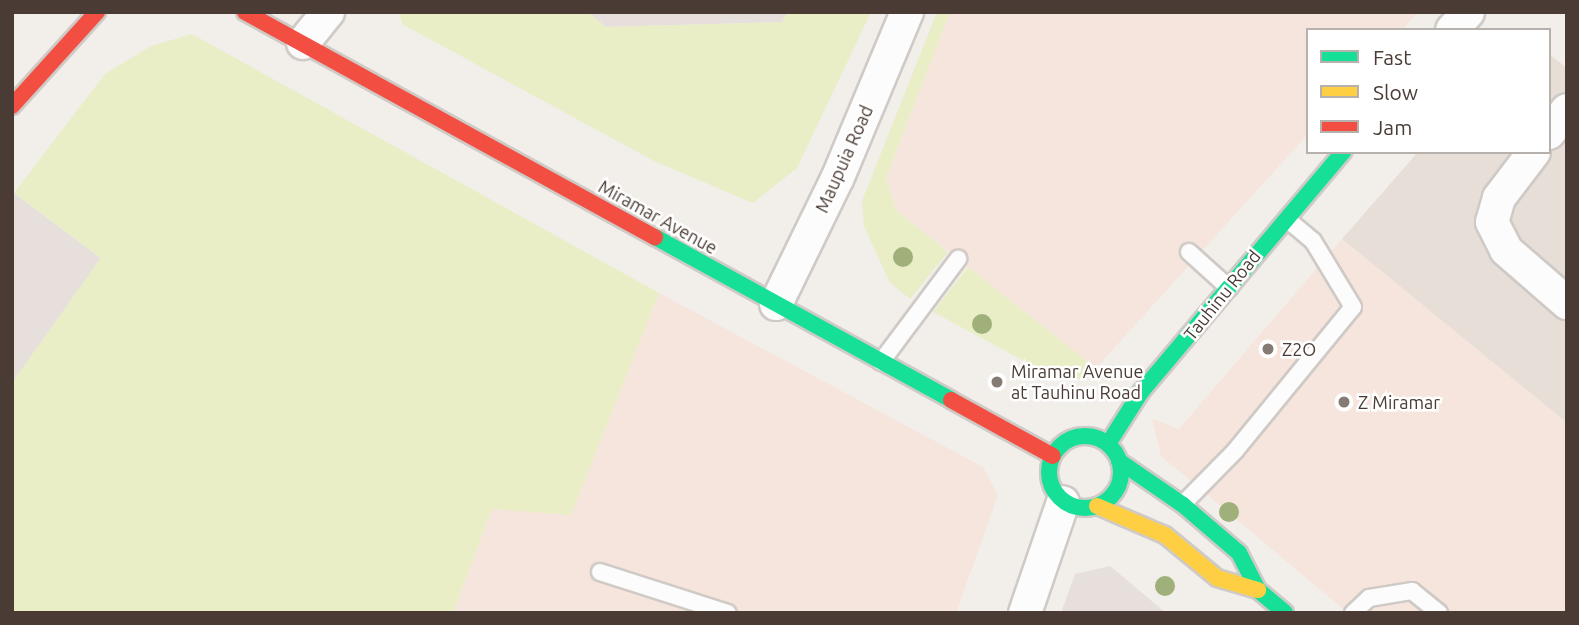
<!DOCTYPE html>
<style>
body{margin:0}
#map{position:relative;width:1579px;height:625px;overflow:hidden;background:#f2eeea;font-family:Ubuntu,sans-serif}
div>[style]{position:absolute}
.residential>*{inset:0;background:#e7ded7}
.commercial>*{inset:0;background:#f6e5dc}
.industrial>*{inset:0;background:#e6dfdb}
.green>*{inset:0;background:#e9eec7}
.roads{filter:drop-shadow(2px 0 #cfcac6) drop-shadow(-2px 0 #cfcac6) drop-shadow(0 2px #cfcac6) drop-shadow(0 -2px #cfcac6)}
.lane>*{height:16px;margin:-8px;padding:0 8px;transform-origin:8px;border-radius:8px;background:#fdfcfc}
.street>*{height:32px;margin:-16px;padding:0 16px;transform-origin:16px;border-radius:16px;background:#fdfcfc}
.fast>*{height:16px;margin:-8px;padding:0 8px;transform-origin:8px;border-radius:8px;background:#16e098}
.fast>.ring{margin:-8px;padding:0;box-sizing:content-box;background:none;border:16px solid #16e098;border-radius:50%}
.slow>*{height:16px;margin:-8px;padding:0 8px;transform-origin:8px;border-radius:8px;background:#ffcf43}
.jam>*{height:16px;margin:-8px;padding:0 8px;transform-origin:8px;border-radius:8px;background:#f24e42}
.trees>*{width:20px;height:20px;margin:-10px;border-radius:50%;background:#9fb07b}
.dots>*{width:19px;height:19px;translate:-50% -50%;box-sizing:border-box;border:4px solid #fff;border-radius:50%}
span{translate:-50% -50%;white-space:nowrap;text-align:center;line-height:1.15;-webkit-text-stroke:5px #fff;paint-order:stroke}
.street-label{font-size:18px;color:#4a3c35}
.poi-label{font-size:18px;color:#4a3c35}
.left{translate:0 -50%;text-align:left}
.frame{position:absolute;inset:0;border:14px solid #4a3c35;pointer-events:none}
.legend{position:absolute;left:1306px;top:28px;width:245px;height:126px;box-sizing:border-box;background:#fff;border:2px solid #b7b1ae;margin:0;padding:9px 12px;list-style:none;font-size:21px;color:#4a3c35}
.legend li{display:flex;align-items:center;gap:14px;height:35px}
.legend b{width:35px;border:2px solid #b7b1ae}
</style>
<div id="map">
<div class="residential">
<div style="clip-path:polygon(1549px 54px,1567px 68px,1567px 423px,1342px 239px,1418px 152px,1549px 152px)"></div>
</div>
<div class="commercial">
<div style="clip-path:polygon(950px 12px,1418px 12px,1402px 30px,1308px 30px,1308px 134px,1096px 368px,896px 210px,886px 178px)"></div>
<div style="clip-path:polygon(1342px 239px,1567px 423px,1567px 613px,1348px 613px,1161px 456px,1152px 419px,1179px 429px)"></div>
<div style="clip-path:polygon(659px 293px,983px 467px,998px 495px,956px 613px,453px 613px,492px 509px,571px 514px)"></div>
</div>
<div class="industrial">
<div style="clip-path:polygon(587px 12px,788px 12px,782px 22px,606px 27px)"></div>
<div style="clip-path:polygon(14px 193px,101px 258px,12px 383px,12px 195px)"></div>
<div style="clip-path:polygon(1110px 566px,1166px 613px,1061px 613px,1075px 574px)"></div>
</div>
<div class="green">
<div style="clip-path:polygon(399px 12px,587px 12px,606px 27px,782px 22px,788px 12px,871px 12px,797px 168px,753px 203px,654px 161px,402px 24px)"></div>
<div style="clip-path:polygon(937px 12px,950px 12px,886px 178px,896px 210px,948px 252px,910px 299px,890px 283px,864px 226px,862px 201px)"></div>
<div style="clip-path:polygon(192px 34px,659px 293px,571px 515px,492px 509px,453px 613px,12px 613px,12px 383px,101px 258px,14px 193px,105px 74px,151px 46px)"></div>
<div style="clip-path:polygon(968px 267px,1096px 368px,1079px 379px,1058px 379px,933px 312px)"></div>
</div>
<div class="roads">
<div class="lane">
<div style="left:1189px;top:252px;width:54px;rotate:42deg"></div>
<div style="left:881px;top:362px;width:129px;rotate:-53.2deg"></div>
<div style="left:1183px;top:504px;width:74px;rotate:-45.5deg"></div>
<div style="left:1235px;top:451px;width:186px;rotate:-50.7deg"></div>
<div style="left:1353px;top:307px;width:77px;rotate:-121.2deg"></div>
<div style="left:1313px;top:241px;width:34px;rotate:-140deg"></div>
<div style="left:600px;top:572px;width:134px;rotate:17.8deg"></div>
<div style="left:1353px;top:613px;width:22px;rotate:-43deg"></div>
<div style="left:1369px;top:598px;width:44px;rotate:-9.2deg"></div>
<div style="left:1412px;top:591px;width:35px;rotate:39deg"></div>
</div>
<div class="street">
<div style="left:1452px;top:30px;width:24px;rotate:-48deg"></div>
<div style="left:303px;top:43px;width:40px;rotate:-51deg"></div>
<div style="left:1549px;top:133px;width:29px;rotate:-52deg"></div>
<div style="left:1534px;top:152px;width:58px;rotate:127.3deg"></div>
<div style="left:1499px;top:198px;width:25px;rotate:106deg"></div>
<div style="left:1492px;top:222px;width:31px;rotate:63deg"></div>
<div style="left:1506px;top:250px;width:81px;rotate:41deg"></div>
<div style="left:776px;top:304px;width:141px;rotate:-64deg"></div>
<div style="left:838px;top:177px;width:179px;rotate:-67.3deg"></div>
<div style="left:1025px;top:613px;width:117px;rotate:-71.1deg"></div>
</div>
<div class="fast">
<div style="left:655px;top:237px;width:338px;rotate:28.8deg"></div>
<div class="ring" style="left:1049px;top:436px;width:56px;height:56px"></div>
<div style="left:1108px;top:444px;width:62px;rotate:-57.6deg"></div>
<div style="left:1141px;top:392px;width:314px;rotate:-49.9deg"></div>
<div style="left:1119px;top:461px;width:78px;rotate:34.5deg"></div>
<div style="left:1183px;top:505px;width:74px;rotate:40.6deg"></div>
<div style="left:1239px;top:553px;width:42px;rotate:62.8deg"></div>
<div style="left:1258px;top:590px;width:35px;rotate:40deg"></div>
</div>
<div class="slow">
<div style="left:1097px;top:506px;width:74px;rotate:23.1deg"></div>
<div style="left:1165px;top:535px;width:67px;rotate:39.6deg"></div>
<div style="left:1217px;top:578px;width:43px;rotate:16.3deg"></div>
</div>
<div class="jam">
<div style="left:245px;top:12px;width:468px;rotate:28.8deg"></div>
<div style="left:12px;top:106px;width:127px;rotate:-47.9deg"></div>
<div style="left:951px;top:400px;width:116px;rotate:28.8deg"></div>
</div>
</div>
<div class="trees">
<div style="left:903px;top:257px"></div>
<div style="left:982px;top:324px"></div>
<div style="left:1229px;top:512px"></div>
<div style="left:1165px;top:586px"></div>
</div>
<div class="dots">
<div style="left:1268px;top:349px;background:#857a74"></div>
<div style="left:997px;top:382px;background:#857a74"></div>
<div style="left:1344px;top:402px;background:#857a74"></div>
</div>
<div class="street-label">
<span style="left:844px;top:159px;rotate:-66deg">Maupuia Road</span>
<span style="left:658px;top:217px;rotate:29deg">Miramar Avenue</span>
<span style="left:1222px;top:295px;rotate:-51deg">Tauhinu Road</span>
</div>
<div class="poi-label">
<span class="left" style="left:1282px;top:349px">Z2O</span>
<span class="left" style="left:1011px;top:382px">Miramar Avenue<br>at Tauhinu Road</span>
<span class="left" style="left:1358px;top:402px">Z Miramar</span>
</div>
<div class="frame"></div>
<ul class="legend">
<li><b style="height:9px;background:#16e098"></b>Fast</li>
<li><b style="height:9px;background:#ffcf43"></b>Slow</li>
<li><b style="height:9px;background:#f24e42"></b>Jam</li>
</ul>
</div>
